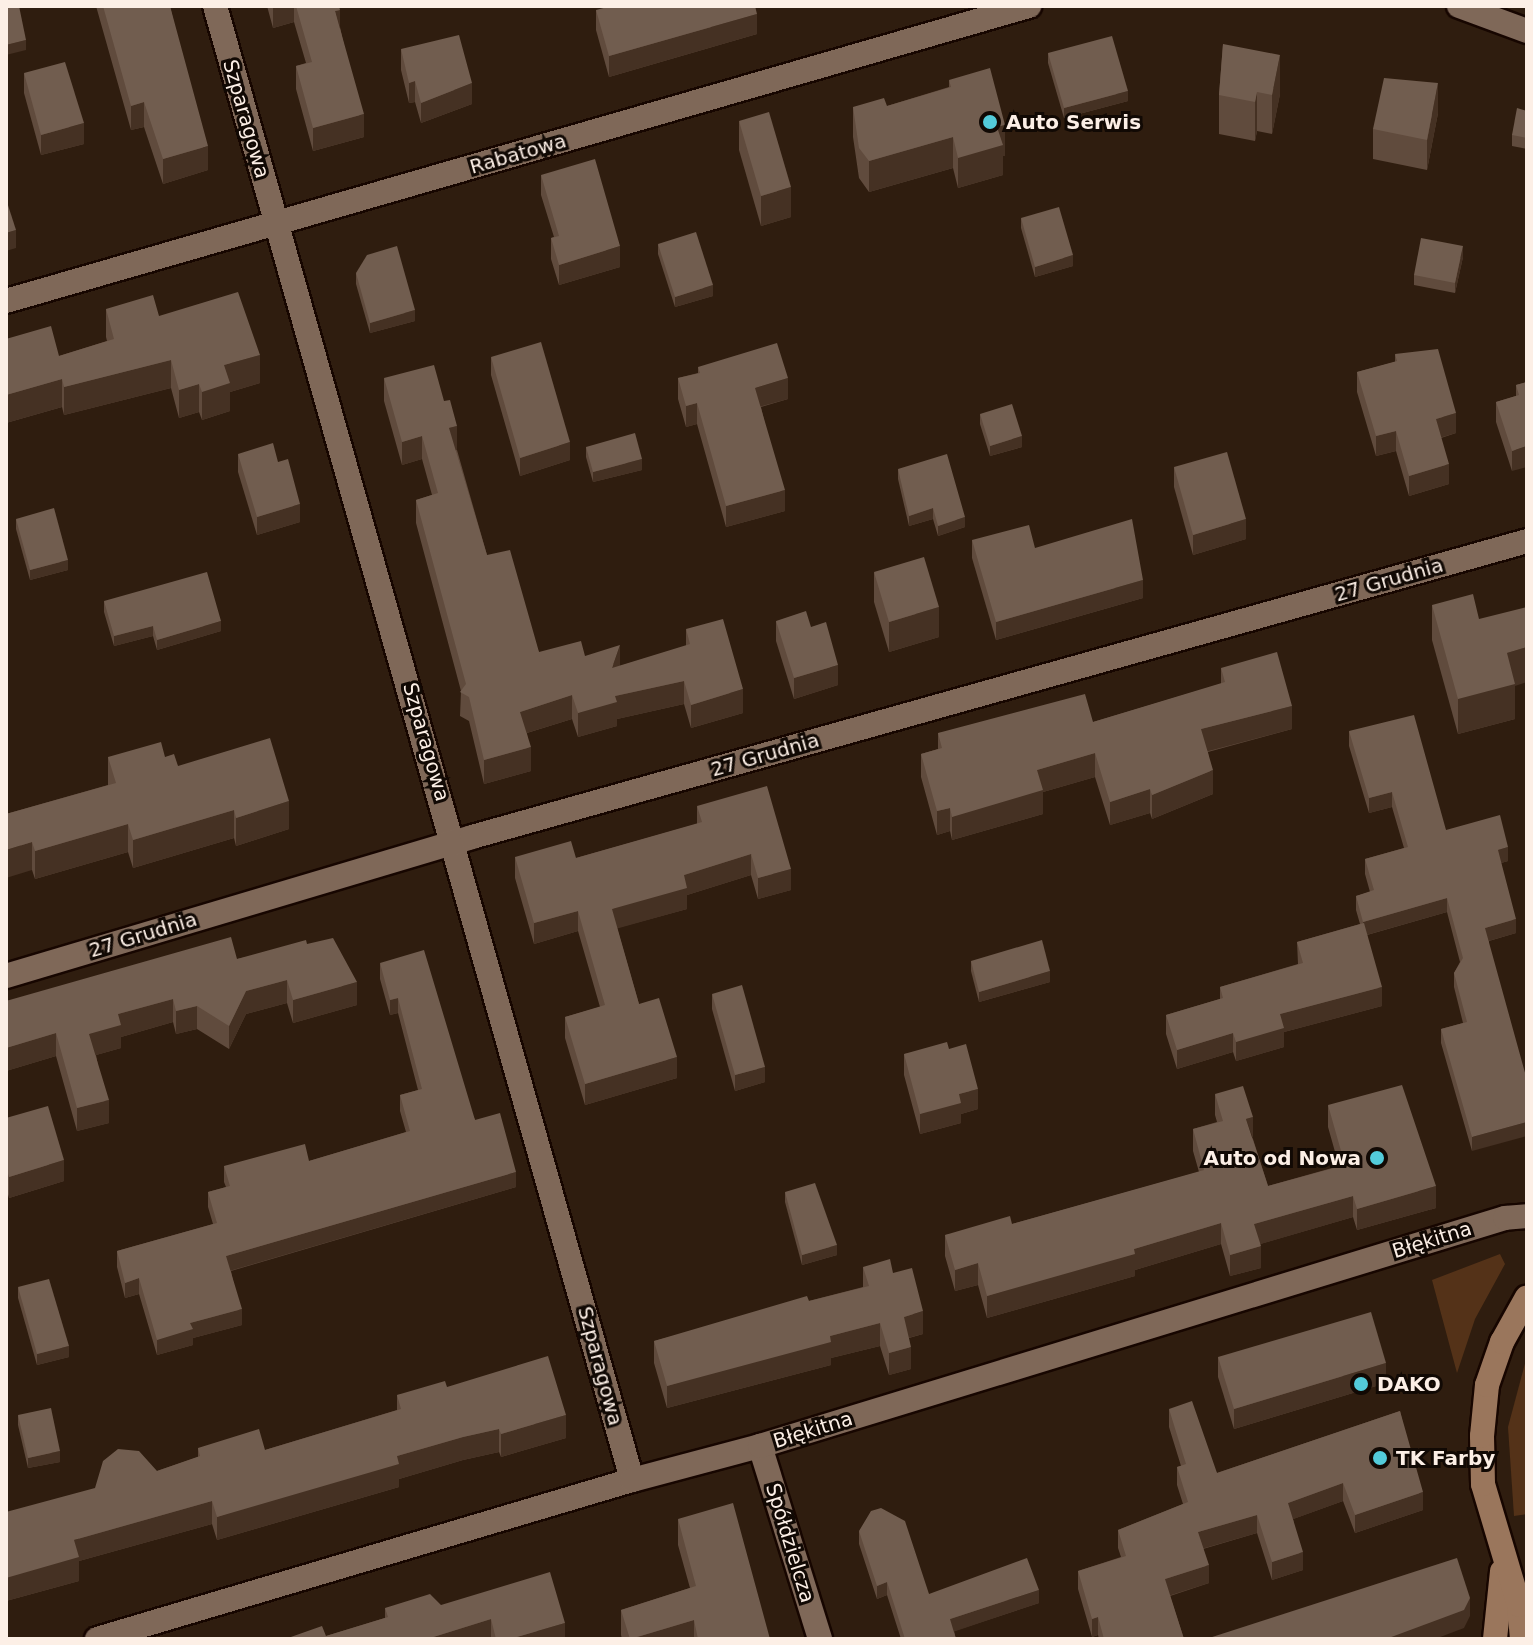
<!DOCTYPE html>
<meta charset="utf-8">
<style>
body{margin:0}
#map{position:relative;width:1533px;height:1645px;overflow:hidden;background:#2f1d0f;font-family:"DejaVu Sans",sans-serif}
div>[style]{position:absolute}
.green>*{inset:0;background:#543218}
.roads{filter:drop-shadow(2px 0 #170600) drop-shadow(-2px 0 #170600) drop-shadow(0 2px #170600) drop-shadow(0 -2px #170600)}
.minor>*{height:24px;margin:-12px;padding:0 12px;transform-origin:12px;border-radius:12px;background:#7f6858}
.tertiary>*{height:24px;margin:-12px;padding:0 12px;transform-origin:12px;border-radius:12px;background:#7f6858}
.secondary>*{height:24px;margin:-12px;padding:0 12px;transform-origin:12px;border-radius:12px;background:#9a765c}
.wall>*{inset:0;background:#604b3d}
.shaded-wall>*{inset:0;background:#453123}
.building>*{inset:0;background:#715d4f}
.dots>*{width:22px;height:22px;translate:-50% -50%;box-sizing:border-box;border:4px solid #110904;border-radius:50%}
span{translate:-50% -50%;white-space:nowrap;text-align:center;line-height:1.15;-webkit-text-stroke:6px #110904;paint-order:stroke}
.street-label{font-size:20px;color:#fcefe6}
.poi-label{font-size:20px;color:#fcefe6;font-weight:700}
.left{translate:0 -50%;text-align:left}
.right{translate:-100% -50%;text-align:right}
.frame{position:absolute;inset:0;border:8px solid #fcefe6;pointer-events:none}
</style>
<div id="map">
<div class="green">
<div style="clip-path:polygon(1500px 1254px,1505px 1264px,1475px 1319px,1457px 1373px,1432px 1280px)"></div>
<div style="clip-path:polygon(1527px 1356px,1527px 1514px,1514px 1516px,1508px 1427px)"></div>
</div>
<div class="roads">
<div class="minor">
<div style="left:215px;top:6px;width:1532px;rotate:74.2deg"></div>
<div style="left:6px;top:301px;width:1065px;rotate:-16.09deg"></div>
<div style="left:6px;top:976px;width:486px;rotate:-16.6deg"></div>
<div style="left:472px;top:837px;width:1096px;rotate:-15.67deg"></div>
<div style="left:760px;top:1446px;width:202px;rotate:72.7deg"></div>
<div style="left:97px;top:1639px;width:558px;rotate:-16.55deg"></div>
<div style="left:632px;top:1480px;width:132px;rotate:-14.9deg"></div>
<div style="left:760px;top:1446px;width:779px;rotate:-17.02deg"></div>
<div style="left:1505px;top:1218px;width:22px;rotate:-5deg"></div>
</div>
<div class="tertiary">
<div style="left:1459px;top:6px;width:72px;rotate:20.2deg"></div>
</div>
<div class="secondary">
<div style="left:1495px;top:1639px;width:68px;rotate:-84.1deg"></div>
<div style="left:1522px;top:1639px;width:34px;rotate:-95deg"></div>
<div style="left:1519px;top:1605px;width:126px;rotate:-106.6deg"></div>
<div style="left:1483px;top:1484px;width:48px;rotate:-91.2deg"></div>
<div style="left:1482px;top:1436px;width:51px;rotate:-84.4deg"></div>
<div style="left:1487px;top:1385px;width:46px;rotate:-70.8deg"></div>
<div style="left:1502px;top:1342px;width:51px;rotate:-60.9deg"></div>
</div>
</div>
<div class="wall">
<div style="clip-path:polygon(96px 6px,170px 6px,208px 170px,163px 184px,144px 127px,131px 130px)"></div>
<div style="clip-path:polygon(267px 6px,339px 6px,340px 27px,364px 137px,313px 151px,296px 89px,296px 66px,306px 63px,294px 22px,273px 28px)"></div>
<div style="clip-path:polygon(596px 10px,757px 34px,609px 77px,596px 30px)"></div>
<div style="clip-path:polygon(1223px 44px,1280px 94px,1272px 134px,1257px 131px,1255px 141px,1219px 134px,1219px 95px)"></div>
<div style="clip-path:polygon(401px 49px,472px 104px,421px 123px,415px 102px,409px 103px,401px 70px)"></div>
<div style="clip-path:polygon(1048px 53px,1128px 101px,1064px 118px,1048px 63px)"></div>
<div style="clip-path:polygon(24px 73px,84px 144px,41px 155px,24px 93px)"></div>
<div style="clip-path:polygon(949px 80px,1005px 156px,1003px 156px,1003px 175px,958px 188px,953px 168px,869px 192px,859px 178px,853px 137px,853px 107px,887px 106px,949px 87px)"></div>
<div style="clip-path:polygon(1527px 111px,1527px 149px,1512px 146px,1512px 135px)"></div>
<div style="clip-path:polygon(1438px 113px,1427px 170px,1373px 159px,1373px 129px)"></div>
<div style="clip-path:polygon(739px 121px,791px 217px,761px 226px,739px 150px)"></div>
<div style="clip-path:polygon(541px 175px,620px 267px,559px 285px,551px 259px,551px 238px,554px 237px,541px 195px)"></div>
<div style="clip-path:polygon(1021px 218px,1073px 266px,1035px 277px,1021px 228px)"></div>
<div style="clip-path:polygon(658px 244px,713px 296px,675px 307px,658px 254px)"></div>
<div style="clip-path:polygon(1463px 257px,1455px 293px,1414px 285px,1414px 275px)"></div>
<div style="clip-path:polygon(356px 273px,415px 321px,370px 333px,356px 284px)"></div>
<div style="clip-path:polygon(106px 309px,159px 316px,260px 383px,230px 392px,230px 411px,202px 420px,199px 412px,179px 418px,171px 388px,64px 415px,62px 407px,6px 423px,6px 339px,59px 356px,107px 341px,106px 337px)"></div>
<div style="clip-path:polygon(1395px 354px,1456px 433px,1441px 438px,1449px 484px,1409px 496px,1396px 451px,1376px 456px,1357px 392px,1357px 372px,1395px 362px)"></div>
<div style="clip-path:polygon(491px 357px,570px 460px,520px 476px,491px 375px)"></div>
<div style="clip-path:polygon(698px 367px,788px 399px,761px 407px,785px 511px,726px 527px,697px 424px,686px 427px,678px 399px,678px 378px,698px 373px)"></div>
<div style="clip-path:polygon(384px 378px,457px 450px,487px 555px,539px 652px,585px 656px,620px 666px,686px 646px,686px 629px,743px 713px,691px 728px,684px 704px,617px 719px,617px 726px,578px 737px,572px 719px,527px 733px,531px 771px,484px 784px,469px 721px,460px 716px,461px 691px,416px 523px,416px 500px,432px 495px,422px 459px,402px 465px,384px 401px)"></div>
<div style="clip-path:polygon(1527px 382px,1512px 471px,1496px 422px,1496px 402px,1516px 396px,1516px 385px)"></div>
<div style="clip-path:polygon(980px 414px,1022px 447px,990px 456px,980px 424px)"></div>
<div style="clip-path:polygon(586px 447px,642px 470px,593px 482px,586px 457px)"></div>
<div style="clip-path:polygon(238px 454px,278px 462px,300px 522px,257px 535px,238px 472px)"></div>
<div style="clip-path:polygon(1174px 467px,1246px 539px,1193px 555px,1174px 487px)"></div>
<div style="clip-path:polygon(898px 469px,965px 527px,938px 536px,933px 519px,909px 526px,898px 479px)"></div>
<div style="clip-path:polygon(16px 519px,68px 570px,30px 580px,16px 529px)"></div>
<div style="clip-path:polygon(972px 540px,1143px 598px,996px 640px,972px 558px)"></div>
<div style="clip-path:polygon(874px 572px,939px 637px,889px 652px,874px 602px)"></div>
<div style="clip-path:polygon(104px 601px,221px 631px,157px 650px,153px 636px,114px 646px,104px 612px)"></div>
<div style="clip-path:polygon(1432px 605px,1479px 619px,1515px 686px,1515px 719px,1458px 734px,1432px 640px)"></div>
<div style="clip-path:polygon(776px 621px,811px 627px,838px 685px,794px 699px,776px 641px)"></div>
<div style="clip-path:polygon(1221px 668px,1292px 729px,1208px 752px,1213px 794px,1152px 819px,1150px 813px,1110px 825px,1095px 777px,1043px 792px,1043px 814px,952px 840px,950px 831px,937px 835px,921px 777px,921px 754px,938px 749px,938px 733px,1093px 722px,1221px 684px)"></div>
<div style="clip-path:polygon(1349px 731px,1446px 830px,1508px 861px,1501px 863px,1516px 933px,1489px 941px,1472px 1151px,1441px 1043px,1441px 1029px,1463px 1023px,1454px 987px,1454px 973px,1460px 962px,1447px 912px,1367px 935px,1382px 1006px,1284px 1032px,1284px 1047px,1236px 1061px,1233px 1052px,1177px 1069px,1166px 1034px,1166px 1015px,1220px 999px,1220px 987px,1298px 964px,1297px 942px,1360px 924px,1356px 910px,1356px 896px,1370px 892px,1365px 874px,1365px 859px,1404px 848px,1392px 807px,1369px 813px,1349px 746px)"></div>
<div style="clip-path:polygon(108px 757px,165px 757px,178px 766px,289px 829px,236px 846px,234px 838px,133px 868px,128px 852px,35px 879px,32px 870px,6px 814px,108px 785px)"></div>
<div style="clip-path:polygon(697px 806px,791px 890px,758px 899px,751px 875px,687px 895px,687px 909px,617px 928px,639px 1004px,677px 1078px,585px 1105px,565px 1038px,565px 1017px,600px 1007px,578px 931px,534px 944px,515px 878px,515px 857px,576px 858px,697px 824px)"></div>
<div style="clip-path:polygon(307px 944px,357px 1005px,293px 1023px,287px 1003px,246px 1014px,229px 1049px,197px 1029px,176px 1034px,173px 1022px,121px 1037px,121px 1048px,96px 1055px,109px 1123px,77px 1131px,56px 1056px,6px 1071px,6px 1001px,237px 959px)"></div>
<div style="clip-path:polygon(971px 961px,1050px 982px,979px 1002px,971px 971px)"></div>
<div style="clip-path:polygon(380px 963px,516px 1187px,231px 1271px,242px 1325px,193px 1338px,193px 1345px,157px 1355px,139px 1294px,125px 1298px,117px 1267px,117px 1251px,213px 1224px,208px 1207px,208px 1192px,226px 1187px,224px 1182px,224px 1166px,309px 1161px,406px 1132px,400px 1111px,400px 1095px,418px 1090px,398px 1013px,390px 1015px,380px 979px)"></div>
<div style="clip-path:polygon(712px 994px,765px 1082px,735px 1091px,712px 1009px)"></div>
<div style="clip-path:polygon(949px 1049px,978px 1109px,961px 1114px,961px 1123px,920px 1134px,904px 1075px,904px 1054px)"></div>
<div style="clip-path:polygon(1215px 1094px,1253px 1139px,1268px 1186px,1339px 1166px,1328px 1127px,1328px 1105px,1436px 1208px,1357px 1230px,1353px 1217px,1260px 1244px,1261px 1268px,1230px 1276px,1221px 1244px,1135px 1270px,1135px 1276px,987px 1318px,978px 1285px,955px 1291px,945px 1256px,945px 1235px,1012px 1224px,1199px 1172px,1193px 1151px,1193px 1129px,1217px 1122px,1215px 1115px)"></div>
<div style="clip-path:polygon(6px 1118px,64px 1181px,9px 1198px,6px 1187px)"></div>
<div style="clip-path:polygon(785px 1192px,837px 1255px,802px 1265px,785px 1202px)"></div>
<div style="clip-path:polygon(863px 1267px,893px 1273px,923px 1334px,909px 1338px,911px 1369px,889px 1375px,880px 1346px,831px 1358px,831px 1365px,667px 1408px,654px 1363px,654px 1341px,863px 1287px)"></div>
<div style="clip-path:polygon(18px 1287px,69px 1357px,37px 1365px,18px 1298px)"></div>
<div style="clip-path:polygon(1218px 1357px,1386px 1383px,1234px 1429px,1218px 1377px)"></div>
<div style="clip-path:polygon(447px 1387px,566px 1438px,501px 1457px,499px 1452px,463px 1460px,399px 1479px,399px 1487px,217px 1540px,212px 1524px,79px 1561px,79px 1581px,6px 1601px,157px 1471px,198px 1457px,198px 1448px,265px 1450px,397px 1410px,397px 1395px)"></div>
<div style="clip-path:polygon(1169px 1409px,1217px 1473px,1400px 1411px,1423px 1510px,1355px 1533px,1343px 1501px,1293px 1519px,1303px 1570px,1272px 1580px,1257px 1533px,1203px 1549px,1209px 1583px,1170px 1596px,1184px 1639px,1099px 1639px,1098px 1635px,1092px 1637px,1078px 1589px,1078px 1571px,1121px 1557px,1118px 1548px,1118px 1530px,1183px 1504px,1177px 1485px,1177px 1467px,1181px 1466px,1169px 1427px)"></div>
<div style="clip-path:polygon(18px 1415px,60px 1462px,28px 1468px,18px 1425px)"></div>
<div style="clip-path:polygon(678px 1519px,770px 1639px,622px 1639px,621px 1635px,621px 1610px,690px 1588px,678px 1545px)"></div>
<div style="clip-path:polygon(859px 1531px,929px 1594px,1039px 1603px,954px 1631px,956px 1639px,901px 1639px,887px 1595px,877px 1599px,859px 1544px)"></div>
<div style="clip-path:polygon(441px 1605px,565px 1639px,288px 1639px,326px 1636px,385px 1618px,385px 1608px)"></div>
</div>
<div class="shaded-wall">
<div style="clip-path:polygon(273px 6px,294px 6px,294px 22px,273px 28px)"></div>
<div style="clip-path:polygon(340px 10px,340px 32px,335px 11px)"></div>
<div style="clip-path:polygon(757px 14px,757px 34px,609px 77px,609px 56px)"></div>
<div style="clip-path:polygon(26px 40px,26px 50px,6px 55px,6px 45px)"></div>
<div style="clip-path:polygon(1280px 55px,1280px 94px,1272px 134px,1272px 95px)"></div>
<div style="clip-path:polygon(415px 81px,415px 102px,409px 103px,409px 83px)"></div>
<div style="clip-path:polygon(472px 83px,472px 104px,421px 123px,421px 103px)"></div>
<div style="clip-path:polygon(1438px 83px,1438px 113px,1427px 170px,1427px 140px)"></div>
<div style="clip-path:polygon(1128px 91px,1128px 101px,1064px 118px,1064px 108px)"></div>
<div style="clip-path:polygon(1257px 92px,1257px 131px,1255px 141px,1255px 102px)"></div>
<div style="clip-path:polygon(144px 102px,144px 127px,131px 130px,131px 106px)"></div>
<div style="clip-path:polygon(364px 114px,364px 137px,313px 151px,313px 128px)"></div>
<div style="clip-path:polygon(84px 123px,84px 144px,41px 155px,41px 135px)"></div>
<div style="clip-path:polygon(1005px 125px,1005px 156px,1003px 156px,1003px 175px,958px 188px,958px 158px,997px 127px)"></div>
<div style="clip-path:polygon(953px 137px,953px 168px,869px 192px,869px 161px)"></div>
<div style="clip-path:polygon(208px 146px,208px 170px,163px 184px,163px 159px)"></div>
<div style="clip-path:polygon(791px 187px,791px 217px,761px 226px,761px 196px)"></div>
<div style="clip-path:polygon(16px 230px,16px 248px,6px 251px,6px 233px)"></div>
<div style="clip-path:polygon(620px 246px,620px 267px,559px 285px,559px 265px)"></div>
<div style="clip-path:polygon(1463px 246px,1463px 257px,1455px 293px,1455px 283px)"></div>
<div style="clip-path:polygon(1073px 255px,1073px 266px,1035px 277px,1035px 267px)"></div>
<div style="clip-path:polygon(713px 285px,713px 296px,675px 307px,675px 297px)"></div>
<div style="clip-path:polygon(415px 310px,415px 321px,370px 333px,370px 323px)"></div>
<div style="clip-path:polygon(260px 355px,260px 383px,230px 392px,230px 411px,202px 420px,202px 392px,224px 365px)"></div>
<div style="clip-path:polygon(171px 360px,171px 388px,64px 415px,64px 387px)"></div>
<div style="clip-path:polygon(788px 378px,788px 399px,755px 408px,755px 388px)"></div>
<div style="clip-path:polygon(62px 379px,62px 407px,6px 423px,6px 395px)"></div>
<div style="clip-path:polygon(199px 384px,199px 412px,179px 418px,179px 390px)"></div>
<div style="clip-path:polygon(697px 403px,697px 424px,686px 427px,686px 406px)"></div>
<div style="clip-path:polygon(1456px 413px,1456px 433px,1436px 439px,1436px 419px)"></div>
<div style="clip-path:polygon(457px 426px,457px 450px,449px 452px,449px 428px)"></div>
<div style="clip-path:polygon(1396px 431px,1396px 451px,1376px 456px,1376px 436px)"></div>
<div style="clip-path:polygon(422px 436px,422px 459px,402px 465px,402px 442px)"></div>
<div style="clip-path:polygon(1022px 436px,1022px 447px,990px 456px,990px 446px)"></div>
<div style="clip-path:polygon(570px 442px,570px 460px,520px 476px,520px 458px)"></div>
<div style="clip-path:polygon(1527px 446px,1527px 467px,1512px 471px,1512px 451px)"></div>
<div style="clip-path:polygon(642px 459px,642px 470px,593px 482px,593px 472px)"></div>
<div style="clip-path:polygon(1449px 464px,1449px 484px,1409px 496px,1409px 476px)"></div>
<div style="clip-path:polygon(785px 490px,785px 511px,726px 527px,726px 506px)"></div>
<div style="clip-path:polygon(300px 504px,300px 522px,257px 535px,257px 517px)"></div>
<div style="clip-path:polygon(933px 508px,933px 519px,909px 526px,909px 516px)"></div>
<div style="clip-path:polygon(965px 517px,965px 527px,938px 536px,938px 526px)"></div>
<div style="clip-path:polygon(1246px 519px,1246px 539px,1193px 555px,1193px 535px)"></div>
<div style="clip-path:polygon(68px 560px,68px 570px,30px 580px,30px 570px)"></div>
<div style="clip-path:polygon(1143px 580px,1143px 598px,996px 640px,996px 622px)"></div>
<div style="clip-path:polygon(939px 607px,939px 637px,889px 652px,889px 622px)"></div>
<div style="clip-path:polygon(221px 621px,221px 631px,157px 650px,157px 640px)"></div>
<div style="clip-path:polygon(153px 626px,153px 636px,114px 646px,114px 636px)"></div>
<div style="clip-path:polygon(620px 645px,620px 669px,612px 668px)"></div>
<div style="clip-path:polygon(1527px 647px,1527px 682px,1515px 686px,1515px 719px,1458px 734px,1458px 699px,1507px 653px)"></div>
<div style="clip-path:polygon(838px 665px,838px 685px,794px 699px,794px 678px)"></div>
<div style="clip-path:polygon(684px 681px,684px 704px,617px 719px,617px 726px,578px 737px,578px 713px,615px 696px)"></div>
<div style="clip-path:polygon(743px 689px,743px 713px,691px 728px,691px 705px)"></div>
<div style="clip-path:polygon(572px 695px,572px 719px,520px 735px,520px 712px)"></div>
<div style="clip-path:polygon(1292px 706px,1292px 729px,1201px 753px,1201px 729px)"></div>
<div style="clip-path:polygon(531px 747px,531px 771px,484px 784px,484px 760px)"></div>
<div style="clip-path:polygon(1095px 753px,1095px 777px,1043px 792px,1043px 814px,952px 840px,952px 817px,1037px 770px)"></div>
<div style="clip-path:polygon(1213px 770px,1213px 794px,1152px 819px,1152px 795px)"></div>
<div style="clip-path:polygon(1150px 789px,1150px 813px,1110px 825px,1110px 802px)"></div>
<div style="clip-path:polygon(1392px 792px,1392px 807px,1369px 813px,1369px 798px)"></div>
<div style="clip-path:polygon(289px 801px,289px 829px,236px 846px,236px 818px)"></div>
<div style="clip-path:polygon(950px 808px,950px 831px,937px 835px,937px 811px)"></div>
<div style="clip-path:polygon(234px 810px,234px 838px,133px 868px,133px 840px)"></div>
<div style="clip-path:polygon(128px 824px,128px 852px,35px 879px,35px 851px)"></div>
<div style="clip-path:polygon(32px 842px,32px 870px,6px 878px,6px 850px)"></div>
<div style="clip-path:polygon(1508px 847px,1508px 861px,1498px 864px,1498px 850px)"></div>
<div style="clip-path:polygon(751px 854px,751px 875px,687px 895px,687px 909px,612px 930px,612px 909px,684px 875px)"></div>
<div style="clip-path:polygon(791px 869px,791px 890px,758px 899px,758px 878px)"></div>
<div style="clip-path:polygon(1447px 898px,1447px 912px,1363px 936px,1363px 922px)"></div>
<div style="clip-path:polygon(578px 911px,578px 931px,534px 944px,534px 923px)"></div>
<div style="clip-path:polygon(1516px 919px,1516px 933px,1485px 942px,1485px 928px)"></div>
<div style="clip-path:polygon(1050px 971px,1050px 982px,979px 1002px,979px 992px)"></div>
<div style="clip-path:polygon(287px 980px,287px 1003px,246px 1014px,229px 1049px,229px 1026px,246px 991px)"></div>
<div style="clip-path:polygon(357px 982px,357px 1005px,293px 1023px,293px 1000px)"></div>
<div style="clip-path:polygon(1382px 987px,1382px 1006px,1284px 1032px,1284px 1047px,1236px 1061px,1236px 1042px,1280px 1014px)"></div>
<div style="clip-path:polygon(398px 998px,398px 1013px,390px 1015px,390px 1000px)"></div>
<div style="clip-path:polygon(173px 999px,173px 1022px,121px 1037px,121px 1048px,89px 1057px,89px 1034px,118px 1014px)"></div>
<div style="clip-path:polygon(197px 1006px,197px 1029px,176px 1034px,176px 1011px)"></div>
<div style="clip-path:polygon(56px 1033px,56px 1056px,6px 1071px,6px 1048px)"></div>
<div style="clip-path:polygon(1233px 1033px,1233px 1052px,1177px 1069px,1177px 1050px)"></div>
<div style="clip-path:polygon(677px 1057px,677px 1078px,585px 1105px,585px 1084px)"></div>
<div style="clip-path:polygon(765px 1067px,765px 1082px,735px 1091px,735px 1075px)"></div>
<div style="clip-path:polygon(978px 1089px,978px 1109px,961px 1114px,961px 1123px,920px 1134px,920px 1114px,959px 1094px)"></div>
<div style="clip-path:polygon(109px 1100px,109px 1123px,77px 1131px,77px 1108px)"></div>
<div style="clip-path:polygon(1253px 1117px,1253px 1139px,1246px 1119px)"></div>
<div style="clip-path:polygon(1527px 1122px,1527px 1136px,1472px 1151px,1472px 1137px)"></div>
<div style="clip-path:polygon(64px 1160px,64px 1181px,9px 1198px,9px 1177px)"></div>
<div style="clip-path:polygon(516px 1172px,516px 1187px,226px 1272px,226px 1256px)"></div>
<div style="clip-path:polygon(1436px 1186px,1436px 1208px,1357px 1230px,1357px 1209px)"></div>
<div style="clip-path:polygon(1353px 1196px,1353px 1217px,1254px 1246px,1254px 1224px)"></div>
<div style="clip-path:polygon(1221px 1223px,1221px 1244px,1135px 1270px,1135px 1276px,987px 1318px,987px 1296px,1134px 1249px)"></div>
<div style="clip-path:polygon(837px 1245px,837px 1255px,802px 1265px,802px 1255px)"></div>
<div style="clip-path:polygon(1261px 1246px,1261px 1268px,1230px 1276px,1230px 1255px)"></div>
<div style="clip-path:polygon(978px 1263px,978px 1285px,955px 1291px,955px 1270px)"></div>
<div style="clip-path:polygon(139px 1278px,139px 1294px,125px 1298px,125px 1283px)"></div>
<div style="clip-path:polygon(242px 1309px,242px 1325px,193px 1338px,193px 1345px,157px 1355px,157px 1340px,190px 1323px)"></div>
<div style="clip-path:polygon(923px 1311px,923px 1334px,904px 1339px,904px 1317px)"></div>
<div style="clip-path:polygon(880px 1323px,880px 1346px,831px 1358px,831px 1365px,667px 1408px,667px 1386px,830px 1336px)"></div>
<div style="clip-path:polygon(69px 1346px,69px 1357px,37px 1365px,37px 1354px)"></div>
<div style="clip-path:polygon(911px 1347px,911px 1369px,889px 1375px,889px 1353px)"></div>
<div style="clip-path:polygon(1386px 1363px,1386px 1383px,1234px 1429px,1234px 1409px)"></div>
<div style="clip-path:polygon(566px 1415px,566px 1438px,501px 1457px,501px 1434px)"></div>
<div style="clip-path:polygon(499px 1429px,499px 1452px,463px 1460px,399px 1479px,399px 1487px,217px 1540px,217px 1517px,397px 1456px,463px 1437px)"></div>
<div style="clip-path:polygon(60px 1451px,60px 1462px,28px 1468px,28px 1458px)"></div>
<div style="clip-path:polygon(1343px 1483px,1343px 1501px,1288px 1521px,1288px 1503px)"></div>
<div style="clip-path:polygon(1423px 1492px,1423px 1510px,1355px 1533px,1355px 1515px)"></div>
<div style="clip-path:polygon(212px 1501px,212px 1524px,79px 1561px,79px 1581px,6px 1601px,6px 1578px,74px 1540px)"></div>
<div style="clip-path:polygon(1257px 1515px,1257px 1533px,1198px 1550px,1198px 1532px)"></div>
<div style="clip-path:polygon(1303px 1552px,1303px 1570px,1272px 1580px,1272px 1562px)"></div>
<div style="clip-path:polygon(1209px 1565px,1209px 1583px,1165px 1597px,1165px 1579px)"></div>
<div style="clip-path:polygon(887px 1582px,887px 1595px,877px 1599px,877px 1586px)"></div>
<div style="clip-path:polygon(1039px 1590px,1039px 1603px,950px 1633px,950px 1619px)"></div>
<div style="clip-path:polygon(1470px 1598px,1470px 1616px,1464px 1628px,1435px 1639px,1386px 1639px)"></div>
<div style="clip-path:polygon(1098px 1617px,1098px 1635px,1092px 1637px,1092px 1619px)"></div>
<div style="clip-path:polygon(491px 1619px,491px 1639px,427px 1639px)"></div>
<div style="clip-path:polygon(694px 1620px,694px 1639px,631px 1639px)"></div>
<div style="clip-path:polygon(565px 1623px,565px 1639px,510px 1639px)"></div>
</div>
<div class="building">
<div style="clip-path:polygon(6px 6px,19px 6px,26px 40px,6px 45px)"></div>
<div style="clip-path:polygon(103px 6px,170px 6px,208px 146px,163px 159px,144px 102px,131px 106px)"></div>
<div style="clip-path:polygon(296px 6px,339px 6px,340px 10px,335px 11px,364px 114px,313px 128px,296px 66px,312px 62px)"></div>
<div style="clip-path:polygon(611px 6px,755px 6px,757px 14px,609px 56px,596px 10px)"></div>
<div style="clip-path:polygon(459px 35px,472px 83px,421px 103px,415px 81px,409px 83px,401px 49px)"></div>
<div style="clip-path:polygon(1112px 36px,1128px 91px,1064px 108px,1048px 53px)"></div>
<div style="clip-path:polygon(1223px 44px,1280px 55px,1272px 95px,1257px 92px,1255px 102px,1219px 95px)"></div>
<div style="clip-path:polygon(65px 62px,84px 123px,41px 135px,24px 73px)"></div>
<div style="clip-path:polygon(990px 68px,1005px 125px,997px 127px,1003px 145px,958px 158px,953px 137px,869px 161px,859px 148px,853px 107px,884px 98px,887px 106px,951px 87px,949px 80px)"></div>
<div style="clip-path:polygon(1384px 78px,1438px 83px,1427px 140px,1373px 129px)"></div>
<div style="clip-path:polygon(1517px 108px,1527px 111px,1527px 138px,1512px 135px)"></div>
<div style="clip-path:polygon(769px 112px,791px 187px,761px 196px,739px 121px)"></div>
<div style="clip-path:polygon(595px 159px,620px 246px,559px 265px,551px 238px,559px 236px,541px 175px)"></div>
<div style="clip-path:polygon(6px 199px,16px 230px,6px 233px)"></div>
<div style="clip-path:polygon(1059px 207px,1073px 255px,1035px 267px,1021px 218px)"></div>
<div style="clip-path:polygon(696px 232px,713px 285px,675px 297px,658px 244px)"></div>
<div style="clip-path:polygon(1421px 238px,1463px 246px,1455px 283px,1414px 275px)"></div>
<div style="clip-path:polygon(397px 246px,415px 310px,370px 323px,356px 273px,367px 255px)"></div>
<div style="clip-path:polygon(238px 292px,260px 355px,224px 365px,230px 383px,202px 392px,199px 384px,179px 390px,171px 360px,64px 387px,62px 379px,6px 395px,6px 339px,51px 326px,59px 356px,114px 339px,106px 309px,153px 295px,159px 316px)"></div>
<div style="clip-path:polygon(541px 342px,570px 442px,520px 458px,491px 357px)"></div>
<div style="clip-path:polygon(777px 343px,788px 378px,755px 388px,785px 490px,726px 506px,697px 403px,686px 406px,678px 378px,700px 373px,698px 367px)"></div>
<div style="clip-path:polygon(1438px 349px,1456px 413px,1436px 419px,1449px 464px,1409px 476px,1396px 431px,1376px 436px,1357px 372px,1397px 361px,1395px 354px)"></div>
<div style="clip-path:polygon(434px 365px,444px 401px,450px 400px,457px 426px,449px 428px,487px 555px,510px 550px,539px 652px,581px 641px,585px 656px,620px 645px,612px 668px,690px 644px,686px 629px,723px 619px,743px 689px,691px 705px,684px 681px,615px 696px,617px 702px,578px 713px,572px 695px,520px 712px,531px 747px,484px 760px,469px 697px,460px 692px,466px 684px,416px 500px,438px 493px,422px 436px,402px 442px,384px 378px)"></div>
<div style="clip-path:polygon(1527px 382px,1527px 446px,1512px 451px,1496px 402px,1519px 395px,1516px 385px)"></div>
<div style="clip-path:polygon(1012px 404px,1022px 436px,990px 446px,980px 414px)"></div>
<div style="clip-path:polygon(635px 433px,642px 459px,593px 472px,586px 447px)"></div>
<div style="clip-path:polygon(273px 443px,278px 462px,288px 459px,300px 504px,257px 517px,238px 454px)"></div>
<div style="clip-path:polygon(1227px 452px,1246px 519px,1193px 535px,1174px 467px)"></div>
<div style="clip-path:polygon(947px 454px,965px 517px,938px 526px,933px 508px,909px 516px,898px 469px)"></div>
<div style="clip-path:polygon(54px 508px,68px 560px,30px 570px,16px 519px)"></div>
<div style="clip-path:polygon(1132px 519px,1143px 580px,996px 622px,972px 540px,1029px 525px,1035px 548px)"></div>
<div style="clip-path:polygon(924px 557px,939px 607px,889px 622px,874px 572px)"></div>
<div style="clip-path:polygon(207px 572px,221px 621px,157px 640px,153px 626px,114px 636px,104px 601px)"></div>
<div style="clip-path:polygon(1473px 594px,1479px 619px,1527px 607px,1527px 647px,1507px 653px,1515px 684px,1458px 699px,1432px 605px)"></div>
<div style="clip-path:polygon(806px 611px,811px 627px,826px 622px,838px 665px,794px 678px,776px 621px)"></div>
<div style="clip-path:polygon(1277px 652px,1292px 706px,1201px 729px,1213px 770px,1152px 795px,1150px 789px,1110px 802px,1095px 753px,1037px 770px,1043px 790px,952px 817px,950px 808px,937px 811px,921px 754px,942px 748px,938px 733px,1085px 694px,1093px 722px,1225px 682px,1221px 668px)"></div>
<div style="clip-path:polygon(1414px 715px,1446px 830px,1500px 815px,1508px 847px,1498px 850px,1516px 919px,1485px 928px,1527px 1080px,1527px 1122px,1472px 1137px,1441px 1029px,1467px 1022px,1454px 973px,1463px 958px,1447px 898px,1363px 922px,1356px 896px,1374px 890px,1365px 859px,1408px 847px,1392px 792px,1369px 798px,1349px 731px)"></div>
<div style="clip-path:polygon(270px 738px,289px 801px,236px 818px,234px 810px,133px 840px,128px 824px,35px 851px,32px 842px,6px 850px,6px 814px,116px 783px,108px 757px,161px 742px,165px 757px,174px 754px,178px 766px)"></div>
<div style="clip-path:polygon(767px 786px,791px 869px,758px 878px,751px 854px,684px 875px,687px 888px,612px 909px,639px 1004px,659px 998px,677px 1057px,585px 1084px,565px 1017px,605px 1005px,578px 911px,534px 923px,515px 857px,571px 841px,576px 858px,702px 822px,697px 806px)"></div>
<div style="clip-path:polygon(1364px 923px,1382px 987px,1280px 1014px,1284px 1028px,1236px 1042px,1233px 1033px,1177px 1050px,1166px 1015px,1223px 998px,1220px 987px,1303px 963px,1297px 942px)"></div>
<div style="clip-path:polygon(231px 937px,237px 959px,306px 940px,307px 944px,333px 938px,357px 982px,293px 1000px,287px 980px,246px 991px,229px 1026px,197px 1006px,176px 1011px,173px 999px,118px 1014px,121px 1025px,89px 1034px,109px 1100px,77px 1108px,56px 1033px,6px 1048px,6px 1001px)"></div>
<div style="clip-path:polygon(1042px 940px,1050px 971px,979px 992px,971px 961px)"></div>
<div style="clip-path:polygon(424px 950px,475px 1120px,500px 1113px,516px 1172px,226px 1256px,242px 1309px,190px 1323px,193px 1329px,157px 1340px,139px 1278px,125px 1283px,117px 1251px,217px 1223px,208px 1192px,230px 1186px,224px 1166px,305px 1144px,309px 1161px,410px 1131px,400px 1095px,422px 1089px,398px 998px,390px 1000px,380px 963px)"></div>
<div style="clip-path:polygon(742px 985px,765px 1067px,735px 1075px,712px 994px)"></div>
<div style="clip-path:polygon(947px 1042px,949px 1049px,966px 1044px,978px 1089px,959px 1094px,961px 1103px,920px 1114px,904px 1054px)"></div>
<div style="clip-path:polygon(1402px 1085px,1436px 1186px,1357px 1209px,1353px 1196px,1254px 1224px,1261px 1246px,1230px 1255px,1221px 1223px,1134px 1249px,1135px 1254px,987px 1296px,978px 1263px,955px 1270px,945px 1235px,1010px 1216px,1012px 1224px,1204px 1170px,1193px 1129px,1223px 1121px,1215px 1094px,1243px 1086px,1253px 1117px,1246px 1119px,1268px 1186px,1345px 1165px,1328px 1105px)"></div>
<div style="clip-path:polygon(48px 1106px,64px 1160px,9px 1177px,6px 1167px,6px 1118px)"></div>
<div style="clip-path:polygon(815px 1183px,837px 1245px,802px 1255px,785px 1192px)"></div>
<div style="clip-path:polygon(890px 1259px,893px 1273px,912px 1268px,923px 1311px,904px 1317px,911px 1347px,889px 1353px,880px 1323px,830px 1336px,831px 1342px,667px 1386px,654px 1341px,807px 1296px,809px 1301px,869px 1286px,863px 1267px)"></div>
<div style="clip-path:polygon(49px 1279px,69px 1346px,37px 1354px,18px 1287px)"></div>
<div style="clip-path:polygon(1371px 1312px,1386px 1363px,1234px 1409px,1218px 1357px)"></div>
<div style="clip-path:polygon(548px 1356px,566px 1415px,501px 1434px,499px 1429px,463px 1437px,397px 1456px,399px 1464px,217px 1517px,212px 1501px,74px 1540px,79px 1557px,6px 1578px,6px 1512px,95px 1488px,103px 1461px,118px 1449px,139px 1451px,157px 1471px,200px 1456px,198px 1448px,259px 1429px,265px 1450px,401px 1409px,397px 1395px,445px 1381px,447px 1387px)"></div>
<div style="clip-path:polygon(1192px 1401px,1217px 1473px,1400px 1411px,1423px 1492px,1355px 1515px,1343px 1483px,1288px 1503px,1303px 1552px,1272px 1562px,1257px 1515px,1198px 1532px,1209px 1565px,1165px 1579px,1184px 1639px,1104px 1639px,1098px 1617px,1092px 1619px,1078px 1571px,1126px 1556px,1118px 1530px,1188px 1502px,1177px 1467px,1186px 1464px,1169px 1409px)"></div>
<div style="clip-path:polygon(51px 1408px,60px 1451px,28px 1458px,18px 1415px)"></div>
<div style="clip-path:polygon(733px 1503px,770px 1639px,698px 1639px,694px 1620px,630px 1639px,621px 1610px,696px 1586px,678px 1519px)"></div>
<div style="clip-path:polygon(881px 1508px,905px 1521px,929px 1594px,1027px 1558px,1039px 1590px,950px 1619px,956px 1639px,905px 1639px,887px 1582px,877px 1586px,859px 1531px,871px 1511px)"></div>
<div style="clip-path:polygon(1457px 1558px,1470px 1598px,1464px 1610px,1386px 1639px,1206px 1639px)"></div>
<div style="clip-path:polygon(550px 1572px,565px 1623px,510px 1639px,496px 1639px,491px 1619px,427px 1639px,288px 1639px,288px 1638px,322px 1626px,326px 1636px,388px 1617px,385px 1608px,430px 1594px,441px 1605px)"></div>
</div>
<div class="dots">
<div style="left:990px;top:122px;background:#53cbda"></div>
<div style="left:1377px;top:1158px;background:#53cbda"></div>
<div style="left:1361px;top:1384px;background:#53cbda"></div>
<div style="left:1380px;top:1458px;background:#53cbda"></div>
</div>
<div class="street-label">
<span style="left:246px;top:119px;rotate:74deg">Szparagowa</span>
<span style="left:518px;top:154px;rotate:-16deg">Rabatowa</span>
<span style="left:1389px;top:580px;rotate:-16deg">27 Grudnia</span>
<span style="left:426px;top:742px;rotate:74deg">Szparagowa</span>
<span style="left:765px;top:755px;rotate:-16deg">27 Grudnia</span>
<span style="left:143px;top:935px;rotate:-17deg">27 Grudnia</span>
<span style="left:1432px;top:1240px;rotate:-17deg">Błękitna</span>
<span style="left:600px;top:1366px;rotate:75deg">Szparagowa</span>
<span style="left:813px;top:1430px;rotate:-17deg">Błękitna</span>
<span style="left:790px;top:1543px;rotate:73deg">Spółdzielcza</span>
</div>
<div class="poi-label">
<span class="left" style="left:1006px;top:122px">Auto Serwis</span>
<span class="right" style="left:1361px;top:1158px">Auto od Nowa</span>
<span class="left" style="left:1377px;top:1384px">DAKO</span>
<span class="left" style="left:1396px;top:1458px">TK Farby</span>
</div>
<div class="frame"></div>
</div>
